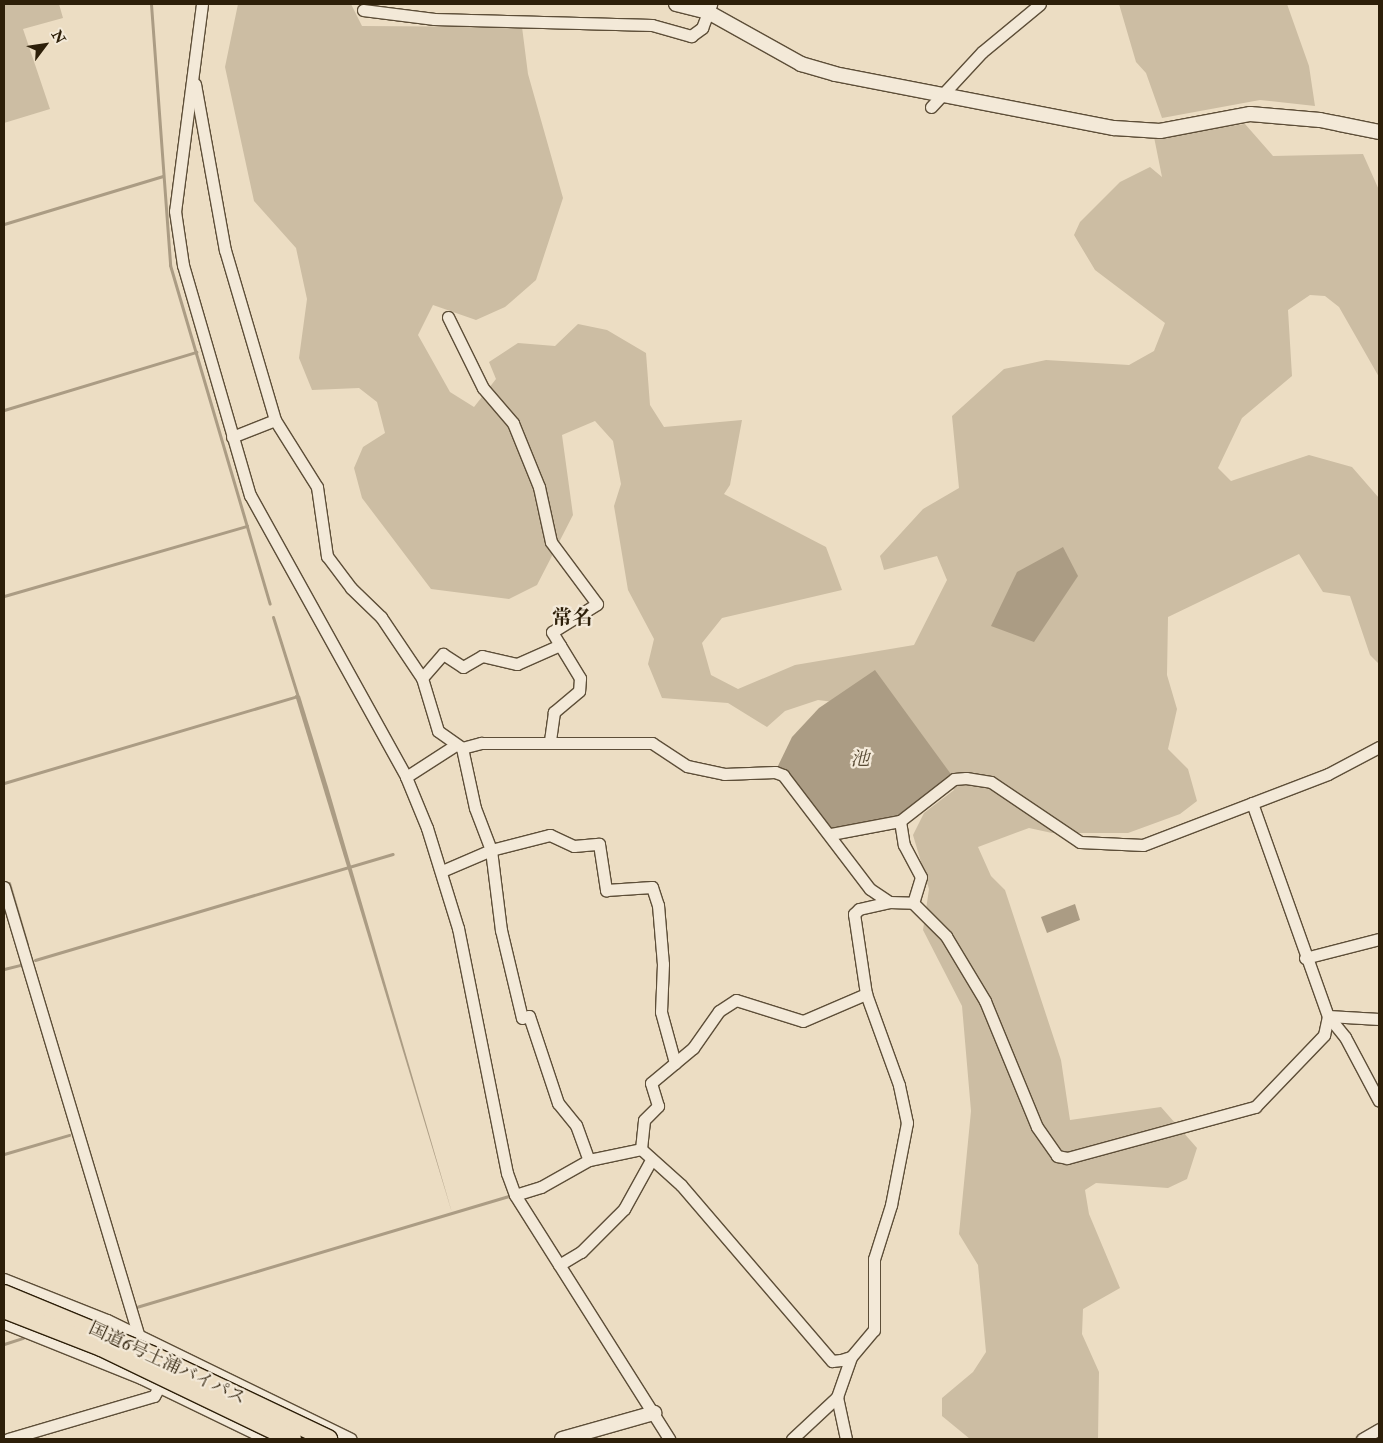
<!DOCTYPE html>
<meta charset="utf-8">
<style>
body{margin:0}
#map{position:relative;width:1383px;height:1443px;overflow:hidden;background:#ecddc3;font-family:"IM FELL Double Pica","Noto Serif JP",serif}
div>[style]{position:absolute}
.green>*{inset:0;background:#ccbda3}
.water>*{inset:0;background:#ab9c84}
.stream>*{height:3px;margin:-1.5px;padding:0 1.5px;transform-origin:1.5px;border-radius:1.5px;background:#ab9c84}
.roads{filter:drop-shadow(1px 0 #5d4e38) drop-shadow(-1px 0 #5d4e38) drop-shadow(0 1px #5d4e38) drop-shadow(0 -1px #5d4e38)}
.minor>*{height:11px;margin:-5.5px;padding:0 5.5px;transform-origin:5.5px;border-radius:5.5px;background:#f3e9d8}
.tertiary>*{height:14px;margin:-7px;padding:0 7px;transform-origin:7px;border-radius:7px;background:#f3e9d8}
.bridges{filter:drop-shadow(1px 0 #2d1f09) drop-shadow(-1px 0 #2d1f09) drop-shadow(0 1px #2d1f09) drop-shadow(0 -1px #2d1f09)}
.trunk-bridge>*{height:18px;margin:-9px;padding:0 9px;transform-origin:9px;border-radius:9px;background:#ecddc3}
span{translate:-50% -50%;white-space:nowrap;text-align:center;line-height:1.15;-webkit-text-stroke:4.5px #f3e9d8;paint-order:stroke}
.street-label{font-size:18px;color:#2d1f09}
.water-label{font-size:19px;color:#594b34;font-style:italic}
.quarter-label{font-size:20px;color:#2d1f09;font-weight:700}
.frame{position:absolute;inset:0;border:5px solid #2d1f09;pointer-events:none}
.north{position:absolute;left:20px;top:20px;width:50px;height:50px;-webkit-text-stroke:4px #f3e9d8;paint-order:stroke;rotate:59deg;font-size:14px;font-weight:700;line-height:20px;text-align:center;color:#2d1f09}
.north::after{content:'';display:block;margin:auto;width:18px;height:22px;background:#2d1f09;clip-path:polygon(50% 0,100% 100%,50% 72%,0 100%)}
</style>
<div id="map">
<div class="green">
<div style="clip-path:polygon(4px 4px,59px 4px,63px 18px,23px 29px,50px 109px,4px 123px)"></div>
<div style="clip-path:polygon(238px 4px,351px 4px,362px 26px,522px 27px,528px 74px,563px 198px,536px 280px,505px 307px,476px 320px,433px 305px,418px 335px,450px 392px,474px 407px,496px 379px,489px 362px,518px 343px,555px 346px,578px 324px,607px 330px,646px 353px,650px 405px,664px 427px,742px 420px,730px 485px,724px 494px,826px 547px,842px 590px,722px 618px,702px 643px,711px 675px,738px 689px,795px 665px,914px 645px,947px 580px,937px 556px,884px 570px,880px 556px,923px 509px,959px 488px,952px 416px,1004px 369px,1046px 360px,1129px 365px,1154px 351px,1165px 323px,1095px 270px,1074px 235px,1080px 222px,1120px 182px,1150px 167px,1162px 177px,1154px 137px,1245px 124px,1273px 156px,1363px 154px,1379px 190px,1379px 377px,1339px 307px,1325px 296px,1310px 295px,1288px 310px,1292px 376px,1242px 418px,1218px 468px,1231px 481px,1309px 455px,1352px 467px,1379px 498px,1379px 664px,1370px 655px,1350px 596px,1323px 592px,1299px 554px,1168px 617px,1167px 675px,1177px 709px,1168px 749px,1188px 769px,1197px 801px,1180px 814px,1128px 833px,1052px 833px,1029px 828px,978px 847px,991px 876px,1005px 890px,1061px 1060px,1070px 1120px,1161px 1107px,1197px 1148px,1187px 1179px,1168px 1188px,1096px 1183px,1085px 1190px,1089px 1214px,1120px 1288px,1083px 1309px,1082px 1334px,1099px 1372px,1098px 1439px,970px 1439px,942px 1416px,942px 1398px,973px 1372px,986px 1352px,978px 1265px,959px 1234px,971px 1111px,962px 1006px,923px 930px,929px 889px,913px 835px,924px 813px,954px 790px,923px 751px,866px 706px,818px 700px,785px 711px,767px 727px,728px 703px,662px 698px,648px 664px,654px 639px,628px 590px,614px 506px,621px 484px,613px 441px,595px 421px,562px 435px,573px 515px,537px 585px,509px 599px,431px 589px,362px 498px,354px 468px,363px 447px,385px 433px,377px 402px,359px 388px,312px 390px,299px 358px,307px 299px,296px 248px,254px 201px,225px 67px)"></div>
<div style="clip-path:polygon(1119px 4px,1287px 4px,1309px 66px,1315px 106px,1260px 100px,1162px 118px,1146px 73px,1136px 62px)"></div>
</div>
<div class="water">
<div style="clip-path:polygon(1063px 547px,1078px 576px,1034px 642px,991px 626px,1017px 572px)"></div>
<div style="clip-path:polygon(875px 670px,953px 777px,898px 818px,832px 832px,776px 770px,792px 737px,819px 708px)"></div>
<div style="clip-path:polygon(295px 695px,300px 696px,328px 787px,453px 1216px)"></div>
<div style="clip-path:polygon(1075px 904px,1080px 920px,1047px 933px,1041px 917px)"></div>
</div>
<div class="stream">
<div style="left:151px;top:4px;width:262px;rotate:85.8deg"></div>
<div style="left:170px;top:265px;width:353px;rotate:73.6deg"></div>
<div style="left:4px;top:224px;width:166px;rotate:-16.8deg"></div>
<div style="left:4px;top:410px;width:201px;rotate:-16.8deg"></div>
<div style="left:4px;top:596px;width:253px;rotate:-16.1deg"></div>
<div style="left:273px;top:617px;width:84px;rotate:72.6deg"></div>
<div style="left:4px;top:783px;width:306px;rotate:-16.5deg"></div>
<div style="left:9px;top:883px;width:64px;rotate:73.6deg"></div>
<div style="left:35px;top:960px;width:373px;rotate:-16.5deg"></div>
<div style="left:4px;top:969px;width:16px;rotate:-14deg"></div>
<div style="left:4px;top:1154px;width:68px;rotate:-16.3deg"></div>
<div style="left:133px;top:1308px;width:392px;rotate:-16.6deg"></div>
<div style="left:4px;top:1344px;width:20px;rotate:-18deg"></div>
</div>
<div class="roads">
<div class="minor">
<div style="left:202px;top:4px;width:209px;rotate:97.4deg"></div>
<div style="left:175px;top:211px;width:55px;rotate:81.6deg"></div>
<div style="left:183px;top:265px;width:240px;rotate:73.8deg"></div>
<div style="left:250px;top:495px;width:322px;rotate:61deg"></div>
<div style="left:406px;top:777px;width:55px;rotate:67.6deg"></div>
<div style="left:427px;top:828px;width:105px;rotate:72.8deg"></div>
<div style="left:458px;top:928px;width:250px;rotate:78.7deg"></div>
<div style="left:507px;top:1173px;width:23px;rotate:70deg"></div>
<div style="left:515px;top:1195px;width:289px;rotate:57.7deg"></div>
<div style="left:363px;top:10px;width:72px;rotate:7.2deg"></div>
<div style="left:434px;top:19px;width:218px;rotate:1.6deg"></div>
<div style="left:652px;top:25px;width:41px;rotate:15.8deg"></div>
<div style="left:691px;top:36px;width:14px;rotate:-36deg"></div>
<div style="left:702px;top:28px;width:26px;rotate:-69deg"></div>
<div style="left:195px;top:84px;width:169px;rotate:79.8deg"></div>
<div style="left:225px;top:250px;width:177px;rotate:73.6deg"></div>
<div style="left:275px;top:420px;width:79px;rotate:57.9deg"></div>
<div style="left:317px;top:487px;width:70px;rotate:81.8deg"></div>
<div style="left:327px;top:556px;width:40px;rotate:53deg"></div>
<div style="left:351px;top:588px;width:42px;rotate:44deg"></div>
<div style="left:381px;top:617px;width:73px;rotate:56.1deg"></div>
<div style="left:422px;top:678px;width:55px;rotate:73.2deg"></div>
<div style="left:438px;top:731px;width:29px;rotate:35deg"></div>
<div style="left:462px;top:748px;width:20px;rotate:-15deg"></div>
<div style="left:481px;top:743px;width:171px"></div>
<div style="left:652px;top:743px;width:42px;rotate:33.3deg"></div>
<div style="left:687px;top:766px;width:38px;rotate:12deg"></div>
<div style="left:724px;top:774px;width:51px;rotate:-2.2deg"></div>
<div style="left:775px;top:772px;width:9px;rotate:21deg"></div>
<div style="left:783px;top:775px;width:143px;rotate:52.7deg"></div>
<div style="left:870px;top:889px;width:23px;rotate:34deg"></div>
<div style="left:931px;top:107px;width:75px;rotate:-47.2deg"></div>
<div style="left:982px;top:52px;width:75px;rotate:-39.6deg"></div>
<div style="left:448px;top:317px;width:79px;rotate:63.8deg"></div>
<div style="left:483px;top:388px;width:46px;rotate:49.4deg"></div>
<div style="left:513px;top:423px;width:69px;rotate:67.9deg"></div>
<div style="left:539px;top:487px;width:56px;rotate:77.7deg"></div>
<div style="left:551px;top:542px;width:77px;rotate:53.4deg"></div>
<div style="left:597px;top:604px;width:53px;rotate:148.1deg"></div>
<div style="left:552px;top:632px;width:54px;rotate:58.7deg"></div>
<div style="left:580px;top:678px;width:13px;rotate:94deg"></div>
<div style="left:579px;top:691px;width:33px;rotate:140deg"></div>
<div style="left:554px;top:712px;width:30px;rotate:98deg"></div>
<div style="left:232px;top:437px;width:46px;rotate:-21.6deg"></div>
<div style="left:422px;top:678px;width:32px;rotate:-49deg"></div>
<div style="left:443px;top:654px;width:24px;rotate:33deg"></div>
<div style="left:463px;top:667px;width:22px;rotate:-30deg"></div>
<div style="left:482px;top:656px;width:36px;rotate:13deg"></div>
<div style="left:517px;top:664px;width:47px;rotate:-23.8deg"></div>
<div style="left:462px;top:748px;width:61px;rotate:77.8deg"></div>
<div style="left:475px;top:808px;width:45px;rotate:69.1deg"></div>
<div style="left:491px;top:850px;width:81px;rotate:82.9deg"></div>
<div style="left:501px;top:930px;width:90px;rotate:76.6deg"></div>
<div style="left:522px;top:1018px;width:7px;rotate:-16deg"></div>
<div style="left:529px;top:1016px;width:92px;rotate:71.6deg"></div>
<div style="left:558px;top:1103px;width:28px;rotate:51deg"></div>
<div style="left:576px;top:1125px;width:37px;rotate:70deg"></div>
<div style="left:406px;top:777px;width:57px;rotate:-32.9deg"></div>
<div style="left:1252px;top:803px;width:226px;rotate:70.4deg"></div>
<div style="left:1328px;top:1016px;width:27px;rotate:51deg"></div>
<div style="left:1345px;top:1037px;width:72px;rotate:62deg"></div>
<div style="left:900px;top:821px;width:24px;rotate:81deg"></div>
<div style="left:904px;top:845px;width:36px;rotate:62deg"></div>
<div style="left:921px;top:877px;width:27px;rotate:107deg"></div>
<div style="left:831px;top:834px;width:70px;rotate:-10.7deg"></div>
<div style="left:900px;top:821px;width:68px;rotate:-37.9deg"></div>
<div style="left:954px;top:779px;width:12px;rotate:-5deg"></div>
<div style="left:966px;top:778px;width:25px;rotate:9deg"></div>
<div style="left:991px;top:782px;width:107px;rotate:34deg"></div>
<div style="left:1080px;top:842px;width:63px;rotate:2.7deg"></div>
<div style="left:1143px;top:845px;width:198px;rotate:-21deg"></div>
<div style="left:1328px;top:774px;width:58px;rotate:-27.9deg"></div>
<div style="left:442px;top:871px;width:53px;rotate:-23.2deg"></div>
<div style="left:491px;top:850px;width:61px;rotate:-14.3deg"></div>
<div style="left:550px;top:835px;width:26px;rotate:25deg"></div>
<div style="left:574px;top:846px;width:25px;rotate:-5deg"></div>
<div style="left:599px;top:844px;width:47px;rotate:81.3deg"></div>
<div style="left:606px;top:890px;width:46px;rotate:-3.7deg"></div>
<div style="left:652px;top:887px;width:19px;rotate:72deg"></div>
<div style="left:658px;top:905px;width:59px;rotate:85.2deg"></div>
<div style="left:663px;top:964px;width:48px;rotate:92.4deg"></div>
<div style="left:661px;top:1012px;width:53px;rotate:74.6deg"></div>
<div style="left:4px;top:887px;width:487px;rotate:73.3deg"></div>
<div style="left:1305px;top:958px;width:76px;rotate:-14.4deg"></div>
<div style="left:1328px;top:1016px;width:51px;rotate:3.4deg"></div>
<div style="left:641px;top:1149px;width:54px;rotate:42deg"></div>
<div style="left:681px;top:1185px;width:232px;rotate:49.4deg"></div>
<div style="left:832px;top:1361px;width:9px;rotate:-6deg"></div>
<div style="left:841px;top:1360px;width:10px;rotate:-17deg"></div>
<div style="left:851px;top:1357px;width:35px;rotate:-50deg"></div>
<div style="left:874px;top:1330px;width:71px;rotate:-90deg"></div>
<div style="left:874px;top:1259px;width:57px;rotate:-72.5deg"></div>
<div style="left:891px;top:1205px;width:84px;rotate:-79deg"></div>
<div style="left:907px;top:1123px;width:39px;rotate:-102deg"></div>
<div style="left:899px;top:1085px;width:97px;rotate:-109.9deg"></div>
<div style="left:866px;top:994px;width:81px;rotate:-98.5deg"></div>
<div style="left:854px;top:914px;width:7px;rotate:-45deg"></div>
<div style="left:859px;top:909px;width:31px;rotate:-13deg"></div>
<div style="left:889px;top:902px;width:24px;rotate:2deg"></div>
<div style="left:913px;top:903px;width:47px;rotate:45deg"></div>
<div style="left:946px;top:936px;width:76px;rotate:59deg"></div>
<div style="left:985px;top:1001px;width:136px;rotate:67.6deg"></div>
<div style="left:1037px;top:1127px;width:35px;rotate:55deg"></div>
<div style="left:1057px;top:1156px;width:10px;rotate:11deg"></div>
<div style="left:1067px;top:1158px;width:195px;rotate:-15.2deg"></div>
<div style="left:1255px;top:1107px;width:100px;rotate:-46.2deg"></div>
<div style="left:1324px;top:1035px;width:19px;rotate:-78deg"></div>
<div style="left:641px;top:1149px;width:29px;rotate:-84deg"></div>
<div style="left:644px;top:1120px;width:20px;rotate:-45deg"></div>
<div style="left:658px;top:1106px;width:24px;rotate:-107deg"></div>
<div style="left:651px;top:1083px;width:55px;rotate:-39.8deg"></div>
<div style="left:693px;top:1048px;width:45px;rotate:-54.9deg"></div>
<div style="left:719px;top:1011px;width:20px;rotate:-33deg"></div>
<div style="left:736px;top:1000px;width:70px;rotate:17.4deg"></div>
<div style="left:803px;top:1021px;width:69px;rotate:-23.2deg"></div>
<div style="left:515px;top:1195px;width:27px;rotate:-17deg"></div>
<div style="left:541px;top:1187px;width:55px;rotate:-29.4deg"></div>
<div style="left:589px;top:1160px;width:53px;rotate:-11.9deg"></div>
<div style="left:559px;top:1265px;width:26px;rotate:-31deg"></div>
<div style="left:581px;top:1252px;width:61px;rotate:-45deg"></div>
<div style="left:624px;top:1209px;width:56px;rotate:-61.1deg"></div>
<div style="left:4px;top:1279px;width:111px;rotate:21.7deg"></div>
<div style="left:107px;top:1320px;width:271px;rotate:26deg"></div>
<div style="left:4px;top:1323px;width:148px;rotate:21.9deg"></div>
<div style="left:141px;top:1378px;width:140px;rotate:25.8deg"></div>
<div style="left:8px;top:1439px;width:152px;rotate:-16.4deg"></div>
<div style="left:154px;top:1396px;width:10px;rotate:-61deg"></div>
<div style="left:792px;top:1439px;width:62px;rotate:-43deg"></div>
<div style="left:846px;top:1439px;width:43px;rotate:-102.1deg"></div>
<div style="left:837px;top:1397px;width:42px;rotate:-70.7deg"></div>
<div style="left:1362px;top:1439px;width:20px;rotate:-30deg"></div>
</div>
<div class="tertiary">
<div style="left:676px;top:4px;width:33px;rotate:14deg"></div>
<div style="left:708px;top:12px;width:107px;rotate:29.2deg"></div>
<div style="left:801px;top:64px;width:35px;rotate:16deg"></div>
<div style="left:835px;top:74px;width:284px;rotate:11deg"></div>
<div style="left:1114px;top:128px;width:46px;rotate:3.7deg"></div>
<div style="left:1160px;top:131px;width:92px;rotate:-10.7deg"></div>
<div style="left:1250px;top:114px;width:70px;rotate:4.9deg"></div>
<div style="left:1320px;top:120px;width:60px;rotate:11.5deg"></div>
<div style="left:562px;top:1439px;width:96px;rotate:-15.8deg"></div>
</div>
</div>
<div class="bridges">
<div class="trunk-bridge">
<div style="left:4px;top:1294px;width:165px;rotate:22.5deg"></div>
<div style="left:156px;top:1357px;width:191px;rotate:25.5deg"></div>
<div style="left:4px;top:1309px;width:104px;rotate:21.4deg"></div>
<div style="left:101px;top:1347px;width:212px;rotate:25.7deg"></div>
</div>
</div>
<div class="street-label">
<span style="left:167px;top:1364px;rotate:25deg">国道6号土浦バイパス</span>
</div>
<div class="water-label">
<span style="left:860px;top:760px">池</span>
</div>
<div class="quarter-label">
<span style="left:572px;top:617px">常名</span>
</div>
<div class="frame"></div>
<div class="north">N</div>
</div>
